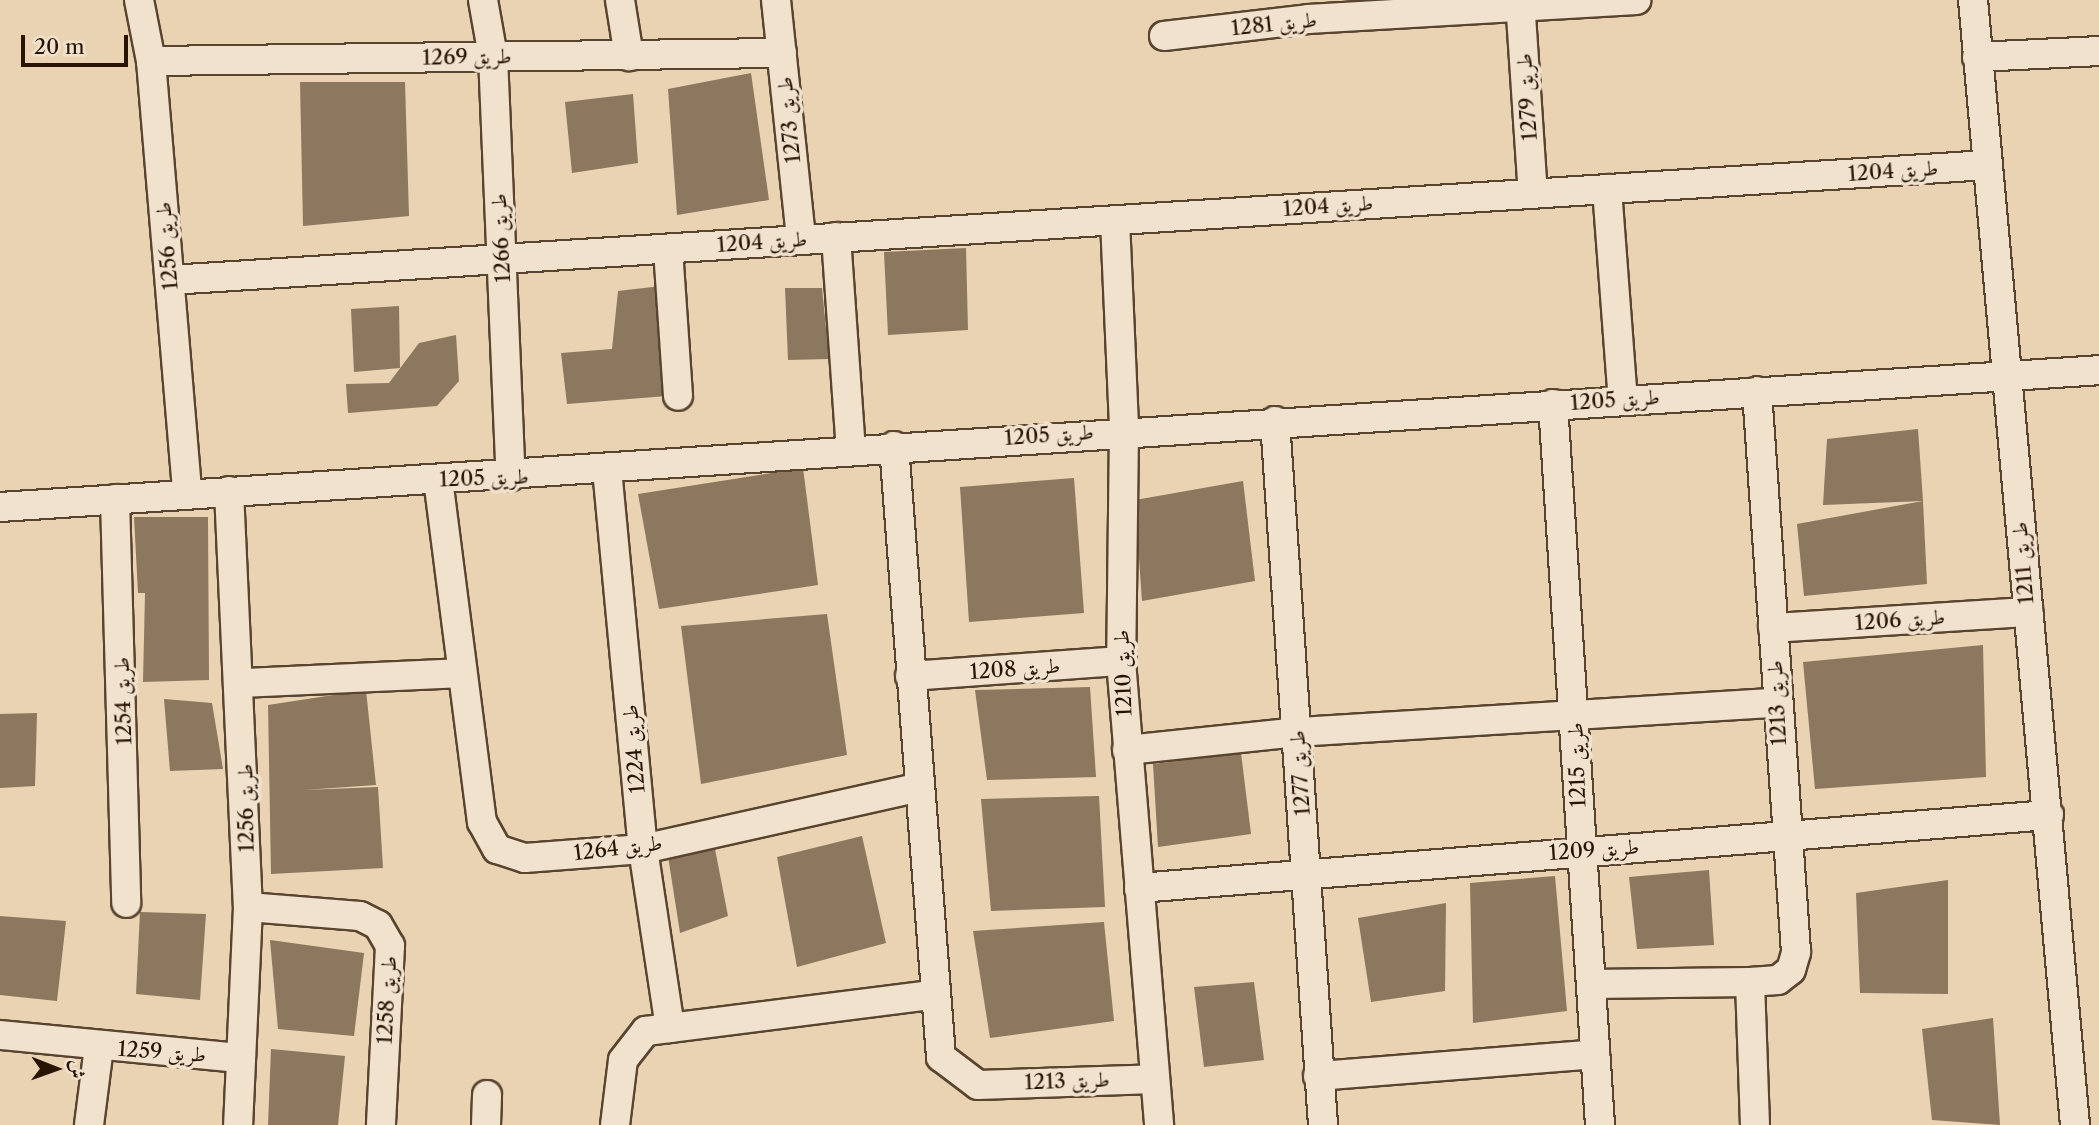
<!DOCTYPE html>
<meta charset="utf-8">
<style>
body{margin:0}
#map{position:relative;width:2099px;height:1125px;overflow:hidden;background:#e9d3b3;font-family:"Libre Caslon Text",Amiri,serif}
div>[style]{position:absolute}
.building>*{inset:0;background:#8c775f}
.roads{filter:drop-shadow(2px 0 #58442f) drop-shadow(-2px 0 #58442f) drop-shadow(0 2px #58442f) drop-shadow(0 -2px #58442f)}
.street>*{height:28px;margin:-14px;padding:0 14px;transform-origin:14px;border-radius:14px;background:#f1e2ce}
span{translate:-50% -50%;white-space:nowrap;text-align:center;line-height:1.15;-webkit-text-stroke:7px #f1e2ce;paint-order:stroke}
.street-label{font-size:21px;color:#281403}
.north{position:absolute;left:21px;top:1034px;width:70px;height:70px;-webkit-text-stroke:5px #f1e2ce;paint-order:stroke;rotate:91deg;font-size:19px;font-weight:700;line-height:28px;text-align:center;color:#281403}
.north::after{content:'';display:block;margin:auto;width:24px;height:32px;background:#281403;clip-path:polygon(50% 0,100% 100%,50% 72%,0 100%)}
.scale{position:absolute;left:21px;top:35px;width:107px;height:32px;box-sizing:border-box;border:4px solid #281403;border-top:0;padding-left:9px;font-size:21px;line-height:24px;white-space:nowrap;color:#281403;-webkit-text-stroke:5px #f1e2ce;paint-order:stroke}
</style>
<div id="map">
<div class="building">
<div style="clip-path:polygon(751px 73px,769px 200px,677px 215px,668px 89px)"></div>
<div style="clip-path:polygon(300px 82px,405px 82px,409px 216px,303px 226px)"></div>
<div style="clip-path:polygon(633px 94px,638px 163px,572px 173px,565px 102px)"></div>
<div style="clip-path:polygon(966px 248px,968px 330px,888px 335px,884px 252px)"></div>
<div style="clip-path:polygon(661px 286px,667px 396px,567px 404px,561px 353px,612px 349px,618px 291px)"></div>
<div style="clip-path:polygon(785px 288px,822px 288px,829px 359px,788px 360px)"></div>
<div style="clip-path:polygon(399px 306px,400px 368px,354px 372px,351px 309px)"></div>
<div style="clip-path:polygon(456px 335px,459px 381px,437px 406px,348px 413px,346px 384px,389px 383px,419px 343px)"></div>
<div style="clip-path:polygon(1918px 429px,1923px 501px,1823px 505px,1827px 439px)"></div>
<div style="clip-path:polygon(803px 468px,818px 585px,659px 609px,638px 494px)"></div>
<div style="clip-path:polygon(1074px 478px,1084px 613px,969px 622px,960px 487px)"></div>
<div style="clip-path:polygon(1243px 481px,1255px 581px,1142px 601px,1135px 500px)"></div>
<div style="clip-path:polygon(1923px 501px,1927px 584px,1804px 596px,1797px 524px)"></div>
<div style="clip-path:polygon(134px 517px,208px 517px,209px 680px,143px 682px,145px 593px,138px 593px)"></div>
<div style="clip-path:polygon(827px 614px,847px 755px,701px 784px,681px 626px)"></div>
<div style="clip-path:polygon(1983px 645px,1986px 777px,1815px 789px,1803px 662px)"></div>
<div style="clip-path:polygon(1090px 687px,1096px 777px,987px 780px,975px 690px)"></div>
<div style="clip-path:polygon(366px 690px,376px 785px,304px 790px,378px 787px,383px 868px,271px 874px,268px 705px)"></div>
<div style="clip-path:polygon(164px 699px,212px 703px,223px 769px,170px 771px)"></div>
<div style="clip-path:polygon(37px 713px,35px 786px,0 788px,0 714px)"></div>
<div style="clip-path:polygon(1241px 753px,1251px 834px,1158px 847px,1153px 764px)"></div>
<div style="clip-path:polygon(1099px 796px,1105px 907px,991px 911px,981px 799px)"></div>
<div style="clip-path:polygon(862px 836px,886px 943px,797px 967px,777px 857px)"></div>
<div style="clip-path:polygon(714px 844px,728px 916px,680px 933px,668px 856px)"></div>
<div style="clip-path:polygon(1709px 870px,1714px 945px,1637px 949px,1629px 877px)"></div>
<div style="clip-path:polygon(1555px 876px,1567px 1011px,1473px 1023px,1470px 883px)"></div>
<div style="clip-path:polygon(1948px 880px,1948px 994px,1860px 993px,1856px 893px)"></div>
<div style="clip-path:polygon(1446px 903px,1445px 991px,1371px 1002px,1358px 918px)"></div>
<div style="clip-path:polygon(140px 912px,206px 914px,200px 1000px,136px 994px)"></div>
<div style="clip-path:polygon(0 916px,66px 921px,57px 1001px,0 995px)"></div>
<div style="clip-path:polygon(1104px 922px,1114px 1021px,990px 1038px,973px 931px)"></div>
<div style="clip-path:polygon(270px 940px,364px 953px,354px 1036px,278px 1029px)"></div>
<div style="clip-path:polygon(1254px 982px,1264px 1060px,1204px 1067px,1194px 987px)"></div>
<div style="clip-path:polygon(1993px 1018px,2000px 1125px,1932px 1120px,1922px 1029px)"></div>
<div style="clip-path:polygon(271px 1049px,345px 1056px,338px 1125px,268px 1125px)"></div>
</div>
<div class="roads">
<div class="street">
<div style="left:139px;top:0;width:62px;rotate:78.9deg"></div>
<div style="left:151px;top:61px;width:434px;rotate:85.2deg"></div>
<div style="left:483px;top:0;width:57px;rotate:79.9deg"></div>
<div style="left:493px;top:56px;width:421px;rotate:87.6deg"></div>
<div style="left:620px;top:0;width:57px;rotate:80.9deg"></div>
<div style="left:776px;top:0;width:240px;rotate:84deg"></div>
<div style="left:1520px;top:0;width:194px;rotate:86.2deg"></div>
<div style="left:1973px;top:0;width:1130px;rotate:84.82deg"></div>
<div style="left:1164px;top:36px;width:145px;rotate:-6.7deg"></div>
<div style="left:1308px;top:19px;width:329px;rotate:-3.3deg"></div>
<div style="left:1977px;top:57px;width:122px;rotate:-2.8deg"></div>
<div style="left:151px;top:61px;width:631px;rotate:-0.73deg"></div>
<div style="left:1607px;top:189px;width:212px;rotate:85.7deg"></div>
<div style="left:1115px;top:220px;width:210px;rotate:87.5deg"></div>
<div style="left:1124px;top:430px;width:231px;rotate:90.7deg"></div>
<div style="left:1121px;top:661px;width:466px;rotate:85.3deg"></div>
<div style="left:836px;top:237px;width:214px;rotate:86deg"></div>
<div style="left:668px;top:249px;width:147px;rotate:86.1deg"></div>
<div style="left:170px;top:280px;width:1821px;rotate:-3.62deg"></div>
<div style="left:1553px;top:404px;width:723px;rotate:86.27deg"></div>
<div style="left:1275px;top:421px;width:706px;rotate:86.1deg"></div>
<div style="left:894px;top:446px;width:613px;rotate:85.6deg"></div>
<div style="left:941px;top:1057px;width:46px;rotate:37.1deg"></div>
<div style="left:978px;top:1085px;width:177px;rotate:-1.9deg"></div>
<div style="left:607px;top:469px;width:382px;rotate:84.6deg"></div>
<div style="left:643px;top:849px;width:181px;rotate:81.4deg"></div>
<div style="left:438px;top:479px;width:346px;rotate:82.7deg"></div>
<div style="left:482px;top:822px;width:31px;rotate:61deg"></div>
<div style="left:497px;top:849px;width:29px;rotate:18deg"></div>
<div style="left:525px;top:858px;width:118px;rotate:-4.4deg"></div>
<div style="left:643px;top:849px;width:279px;rotate:-12.6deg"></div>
<div style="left:229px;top:491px;width:416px;rotate:87.4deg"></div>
<div style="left:248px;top:907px;width:218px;rotate:92.6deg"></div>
<div style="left:115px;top:499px;width:404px;rotate:88.4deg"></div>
<div style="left:0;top:507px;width:2103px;rotate:-3.73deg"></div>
<div style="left:1773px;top:628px;width:256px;rotate:-3.6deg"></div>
<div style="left:910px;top:676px;width:212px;rotate:-4.1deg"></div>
<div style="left:243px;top:683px;width:218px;rotate:-2.6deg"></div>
<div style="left:1127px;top:750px;width:171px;rotate:-6deg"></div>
<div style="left:1297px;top:732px;width:481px;rotate:-3.5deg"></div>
<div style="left:1139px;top:888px;width:913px;rotate:-4.59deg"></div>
<div style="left:248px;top:907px;width:112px;rotate:4.6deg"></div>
<div style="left:360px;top:916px;width:20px;rotate:27deg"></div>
<div style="left:378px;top:925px;width:24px;rotate:60deg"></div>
<div style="left:390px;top:946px;width:179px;rotate:92.9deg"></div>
<div style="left:1750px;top:982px;width:143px;rotate:88deg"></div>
<div style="left:1591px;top:984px;width:159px;rotate:-0.7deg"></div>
<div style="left:1750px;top:982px;width:28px;rotate:-4deg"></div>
<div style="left:1778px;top:980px;width:16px;rotate:-38deg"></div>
<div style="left:1791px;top:970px;width:19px;rotate:-74deg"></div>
<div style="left:1796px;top:952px;width:562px;rotate:-93.98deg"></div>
<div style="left:0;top:1035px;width:242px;rotate:5.5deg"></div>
<div style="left:1318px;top:1076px;width:278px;rotate:-4.5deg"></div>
<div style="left:89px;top:1125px;width:79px;rotate:-82.7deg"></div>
<div style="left:486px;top:1125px;width:30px;rotate:-88deg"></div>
<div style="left:615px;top:1125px;width:65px;rotate:-83deg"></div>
<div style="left:623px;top:1060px;width:37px;rotate:-52deg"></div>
<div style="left:646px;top:1031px;width:288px;rotate:-7.2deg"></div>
</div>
</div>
<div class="street-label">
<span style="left:1274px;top:24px;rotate:-6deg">طريق 1281</span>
<span style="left:467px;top:57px;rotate:-1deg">طريق 1269</span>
<span style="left:1527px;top:97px;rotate:-94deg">طريق 1279</span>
<span style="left:789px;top:120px;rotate:-96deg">طريق 1273</span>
<span style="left:1893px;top:171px;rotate:-4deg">طريق 1204</span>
<span style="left:1328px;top:206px;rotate:-4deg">طريق 1204</span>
<span style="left:501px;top:238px;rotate:-93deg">طريق 1266</span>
<span style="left:762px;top:242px;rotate:-4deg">طريق 1204</span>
<span style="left:167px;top:246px;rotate:-95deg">طريق 1256</span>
<span style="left:1615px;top:400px;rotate:-4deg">طريق 1205</span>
<span style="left:1049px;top:435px;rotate:-4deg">طريق 1205</span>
<span style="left:484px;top:478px;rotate:-2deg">طريق 1205</span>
<span style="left:2023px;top:563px;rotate:-95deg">طريق 1211</span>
<span style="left:1900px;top:620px;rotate:-4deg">طريق 1206</span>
<span style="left:1015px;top:669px;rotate:-4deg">طريق 1208</span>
<span style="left:1123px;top:673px;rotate:-92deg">طريق 1210</span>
<span style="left:123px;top:701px;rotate:-92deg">طريق 1254</span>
<span style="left:1777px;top:703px;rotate:-93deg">طريق 1213</span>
<span style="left:634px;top:749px;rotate:-95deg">طريق 1224</span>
<span style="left:1577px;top:765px;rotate:-92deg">طريق 1215</span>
<span style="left:1300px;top:773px;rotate:-94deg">طريق 1277</span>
<span style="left:246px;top:808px;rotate:-91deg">طريق 1256</span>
<span style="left:618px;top:848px;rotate:-7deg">طريق 1264</span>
<span style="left:1594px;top:850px;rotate:-4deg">طريق 1209</span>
<span style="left:387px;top:1000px;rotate:-87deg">طريق 1258</span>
<span style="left:162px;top:1052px;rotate:4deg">طريق 1259</span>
<span style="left:1067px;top:1081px;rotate:-2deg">طريق 1213</span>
</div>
<div class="north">ش</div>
<div class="scale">20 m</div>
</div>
